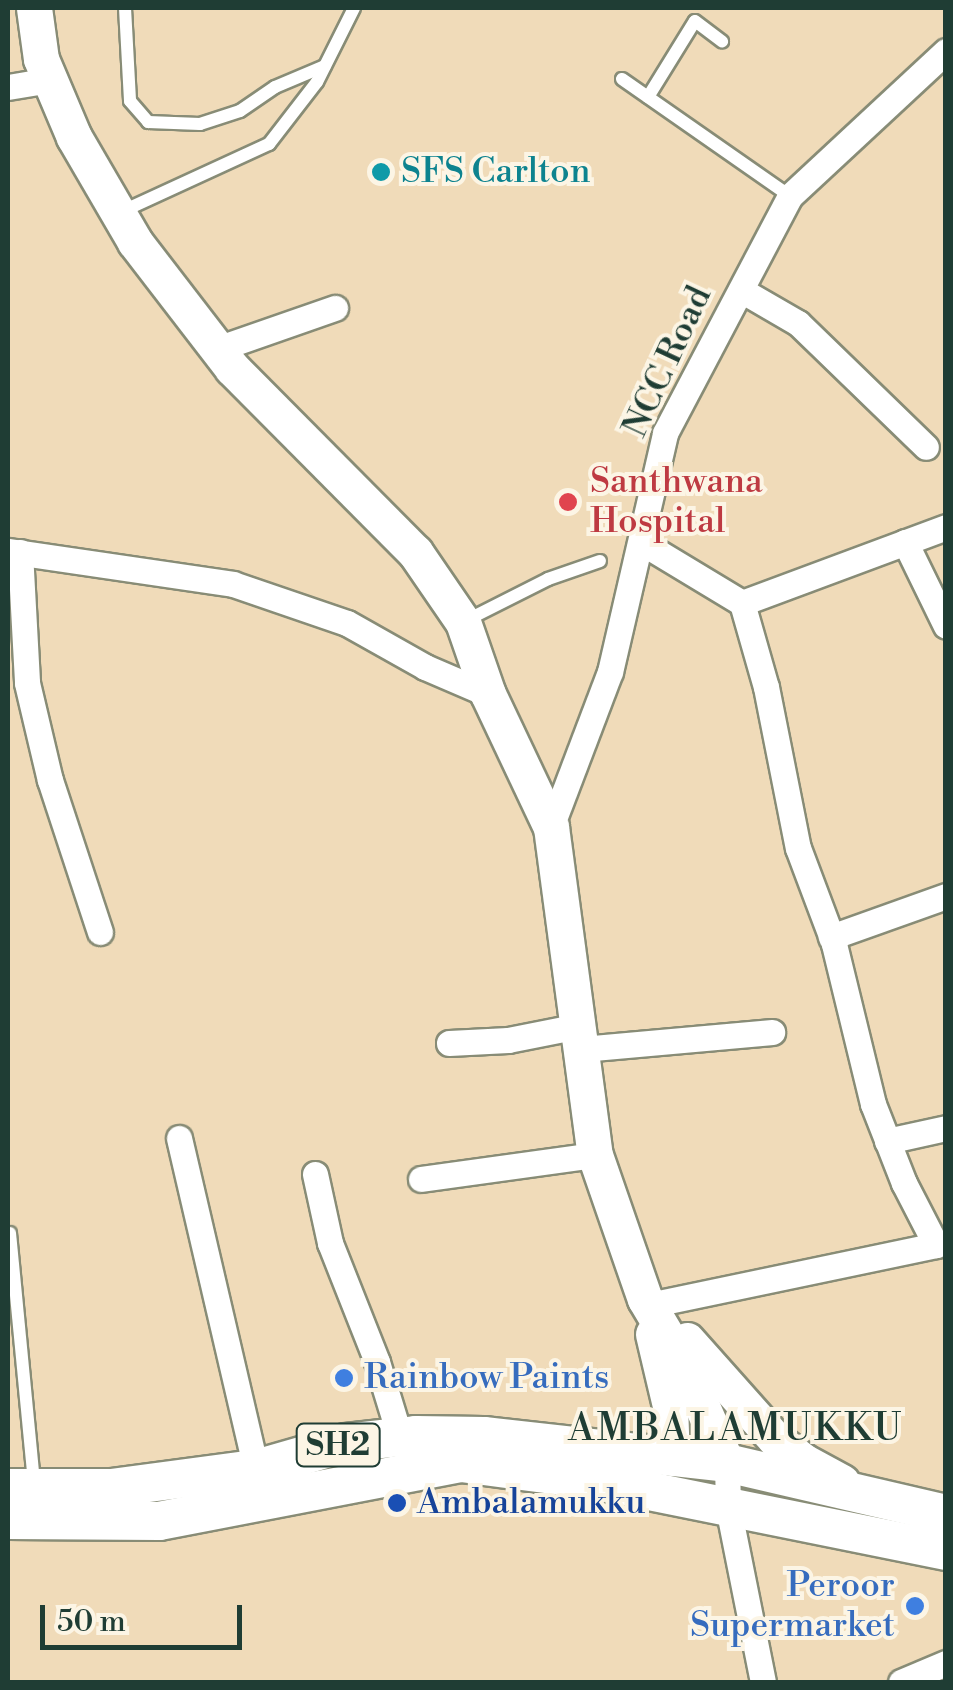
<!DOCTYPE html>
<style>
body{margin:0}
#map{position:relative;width:953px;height:1690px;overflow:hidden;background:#f0dbb9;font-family:"Libre Bodoni",serif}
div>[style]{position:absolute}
.roads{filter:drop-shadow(2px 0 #888c76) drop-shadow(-2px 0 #888c76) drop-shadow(0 2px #888c76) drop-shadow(0 -2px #888c76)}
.service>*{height:12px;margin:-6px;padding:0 6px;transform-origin:6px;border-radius:6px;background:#fff}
.minor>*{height:25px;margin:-12.5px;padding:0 12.5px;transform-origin:12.5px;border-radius:12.5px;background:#fff}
.secondary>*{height:35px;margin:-17.5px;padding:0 17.5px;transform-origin:17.5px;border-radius:17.5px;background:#fff}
.primary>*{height:38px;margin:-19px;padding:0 19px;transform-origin:19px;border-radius:19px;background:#fff}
.dots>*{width:28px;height:28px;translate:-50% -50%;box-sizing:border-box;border:5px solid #fcf5e5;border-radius:50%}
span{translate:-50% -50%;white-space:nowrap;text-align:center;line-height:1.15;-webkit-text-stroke:8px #fcf5e5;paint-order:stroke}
.shield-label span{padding:2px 8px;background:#fcf5e5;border:2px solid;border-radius:8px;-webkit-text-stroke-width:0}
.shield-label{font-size:32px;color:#1f3d34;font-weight:700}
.culture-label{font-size:35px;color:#0d838f}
.left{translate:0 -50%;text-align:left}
.street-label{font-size:35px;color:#1f3d34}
.health-label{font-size:35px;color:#be3a42}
.shop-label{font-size:35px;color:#366cbe}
.right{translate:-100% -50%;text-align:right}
.transit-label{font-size:35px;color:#164399}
.neighbourhood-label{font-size:38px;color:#1f3d34;letter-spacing:2.5px}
.frame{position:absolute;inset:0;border:10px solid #1f3d34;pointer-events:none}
.scale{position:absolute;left:40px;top:1605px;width:202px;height:45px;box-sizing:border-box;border:5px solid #1f3d34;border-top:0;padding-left:12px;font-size:30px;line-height:35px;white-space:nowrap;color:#1f3d34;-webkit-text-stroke:8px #fcf5e5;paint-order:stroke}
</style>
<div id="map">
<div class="roads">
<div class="service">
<div style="left:125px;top:8px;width:93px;rotate:86.9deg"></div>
<div style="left:130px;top:101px;width:28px;rotate:49deg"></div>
<div style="left:148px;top:122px;width:52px;rotate:2.2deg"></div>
<div style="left:200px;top:124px;width:42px;rotate:-18deg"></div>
<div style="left:240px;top:111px;width:42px;rotate:-34.4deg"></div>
<div style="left:275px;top:87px;width:54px;rotate:-22.8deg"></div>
<div style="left:622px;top:79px;width:205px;rotate:34.9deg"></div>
<div style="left:648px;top:97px;width:89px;rotate:-58.3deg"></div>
<div style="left:695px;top:21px;width:34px;rotate:37deg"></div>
<div style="left:123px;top:211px;width:161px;rotate:-24.7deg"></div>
<div style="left:269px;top:144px;width:78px;rotate:-52.3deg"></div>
<div style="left:317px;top:82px;width:83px;rotate:-63.4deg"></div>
<div style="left:465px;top:621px;width:93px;rotate:-26.8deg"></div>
<div style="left:548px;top:579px;width:55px;rotate:-19.1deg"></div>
<div style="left:10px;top:1233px;width:250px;rotate:84.5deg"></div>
</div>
<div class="minor">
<div style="left:8px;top:87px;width:43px;rotate:-9.5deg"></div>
<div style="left:741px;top:290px;width:66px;rotate:30.1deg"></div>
<div style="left:798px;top:323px;width:178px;rotate:44.1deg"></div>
<div style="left:217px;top:349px;width:125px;rotate:-19.2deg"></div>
<div style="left:641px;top:542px;width:118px;rotate:31.1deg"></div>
<div style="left:742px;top:603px;width:87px;rotate:74.1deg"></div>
<div style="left:766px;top:687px;width:164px;rotate:78.8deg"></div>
<div style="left:798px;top:848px;width:103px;rotate:69.4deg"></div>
<div style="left:834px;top:944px;width:165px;rotate:76.3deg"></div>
<div style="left:873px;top:1104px;width:85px;rotate:68.6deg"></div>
<div style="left:904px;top:1183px;width:70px;rotate:62.7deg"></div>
<div style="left:936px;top:1245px;width:283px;rotate:168.2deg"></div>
<div style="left:905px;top:542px;width:93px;rotate:64deg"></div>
<div style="left:8px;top:551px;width:227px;rotate:8.3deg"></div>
<div style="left:233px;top:584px;width:120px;rotate:18.9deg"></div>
<div style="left:347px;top:623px;width:90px;rotate:29.4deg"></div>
<div style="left:425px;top:667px;width:69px;rotate:23.2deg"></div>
<div style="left:20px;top:552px;width:131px;rotate:86.9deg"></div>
<div style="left:27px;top:683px;width:100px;rotate:76.7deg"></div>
<div style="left:50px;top:780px;width:160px;rotate:71.8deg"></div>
<div style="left:742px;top:603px;width:218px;rotate:-20.4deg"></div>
<div style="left:551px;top:827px;width:166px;rotate:-69.2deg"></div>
<div style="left:610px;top:672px;width:245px;rotate:-77deg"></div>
<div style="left:665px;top:433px;width:268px;rotate:-62.2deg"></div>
<div style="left:790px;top:196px;width:213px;rotate:-42.9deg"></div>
<div style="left:831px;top:937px;width:122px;rotate:-19.6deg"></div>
<div style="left:449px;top:1043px;width:59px;rotate:-2.9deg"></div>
<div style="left:508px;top:1040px;width:72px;rotate:-11.2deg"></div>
<div style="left:582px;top:1049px;width:191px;rotate:-5.1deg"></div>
<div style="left:179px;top:1138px;width:340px;rotate:76.9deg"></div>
<div style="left:887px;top:1141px;width:60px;rotate:-12.4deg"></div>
<div style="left:315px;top:1174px;width:71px;rotate:77.7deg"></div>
<div style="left:330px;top:1243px;width:128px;rotate:68.4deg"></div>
<div style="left:377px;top:1362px;width:78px;rotate:73deg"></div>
<div style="left:421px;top:1179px;width:176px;rotate:-7.9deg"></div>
<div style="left:727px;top:1463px;width:44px;rotate:88.7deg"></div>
<div style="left:728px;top:1507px;width:178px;rotate:78.7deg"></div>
<div style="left:901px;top:1682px;width:49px;rotate:-22.9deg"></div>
</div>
<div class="secondary">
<div style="left:34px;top:8px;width:51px;rotate:82.2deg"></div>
<div style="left:41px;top:59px;width:85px;rotate:67.1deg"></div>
<div style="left:74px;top:137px;width:121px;rotate:59.8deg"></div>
<div style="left:135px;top:242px;width:159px;rotate:52.4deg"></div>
<div style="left:232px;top:368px;width:260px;rotate:45.2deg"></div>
<div style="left:415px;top:552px;width:85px;rotate:55.6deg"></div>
<div style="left:463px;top:622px;width:76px;rotate:70.9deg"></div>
<div style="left:488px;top:694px;width:147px;rotate:64.7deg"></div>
<div style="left:551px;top:827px;width:331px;rotate:82.4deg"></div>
<div style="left:595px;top:1155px;width:152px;rotate:70.9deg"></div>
<div style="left:645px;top:1299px;width:74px;rotate:59.3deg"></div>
<div style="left:683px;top:1363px;width:109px;rotate:66.3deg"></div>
<div style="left:653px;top:1334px;width:74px;rotate:76.7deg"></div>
<div style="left:670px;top:1406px;width:52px;rotate:87.8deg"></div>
<div style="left:687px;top:1340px;width:132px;rotate:48.4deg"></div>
<div style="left:775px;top:1439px;width:36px;rotate:38deg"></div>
<div style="left:803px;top:1461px;width:44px;rotate:28.3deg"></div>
</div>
<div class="primary">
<div style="left:8px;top:1488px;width:103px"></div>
<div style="left:111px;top:1488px;width:146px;rotate:-7.5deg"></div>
<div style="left:256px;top:1469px;width:94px;rotate:-16.1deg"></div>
<div style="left:346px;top:1443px;width:70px;rotate:-6.5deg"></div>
<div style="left:416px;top:1435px;width:68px;rotate:0.8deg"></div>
<div style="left:484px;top:1436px;width:244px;rotate:6.3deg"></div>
<div style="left:727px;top:1463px;width:225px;rotate:13.1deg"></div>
<div style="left:8px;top:1520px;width:151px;rotate:0.4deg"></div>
<div style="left:159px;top:1521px;width:308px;rotate:-10.9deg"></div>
<div style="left:461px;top:1463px;width:139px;rotate:7.4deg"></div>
<div style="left:599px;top:1481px;width:354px;rotate:11.4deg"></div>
</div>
</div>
<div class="dots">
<div style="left:381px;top:172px;background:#0f9aa8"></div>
<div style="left:568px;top:502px;background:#e0444e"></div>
<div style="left:344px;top:1378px;background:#3f7fe0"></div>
<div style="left:397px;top:1503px;background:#1a4fb4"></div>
<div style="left:915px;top:1606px;background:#3f7fe0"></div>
</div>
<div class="shield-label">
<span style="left:338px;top:1445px">SH2</span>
</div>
<div class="culture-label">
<span class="left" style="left:401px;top:172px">SFS Carlton</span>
</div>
<div class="street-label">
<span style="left:668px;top:362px;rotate:-65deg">NCC Road</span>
</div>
<div class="health-label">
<span class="left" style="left:590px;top:502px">Santhwana<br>Hospital</span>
</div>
<div class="shop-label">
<span class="left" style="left:364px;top:1378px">Rainbow Paints</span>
<span class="right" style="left:895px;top:1606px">Peroor<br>Supermarket</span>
</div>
<div class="transit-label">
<span class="left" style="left:417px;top:1503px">Ambalamukku</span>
</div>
<div class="neighbourhood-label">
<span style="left:736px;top:1429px">AMBALAMUKKU</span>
</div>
<div class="frame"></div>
<div class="scale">50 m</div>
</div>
